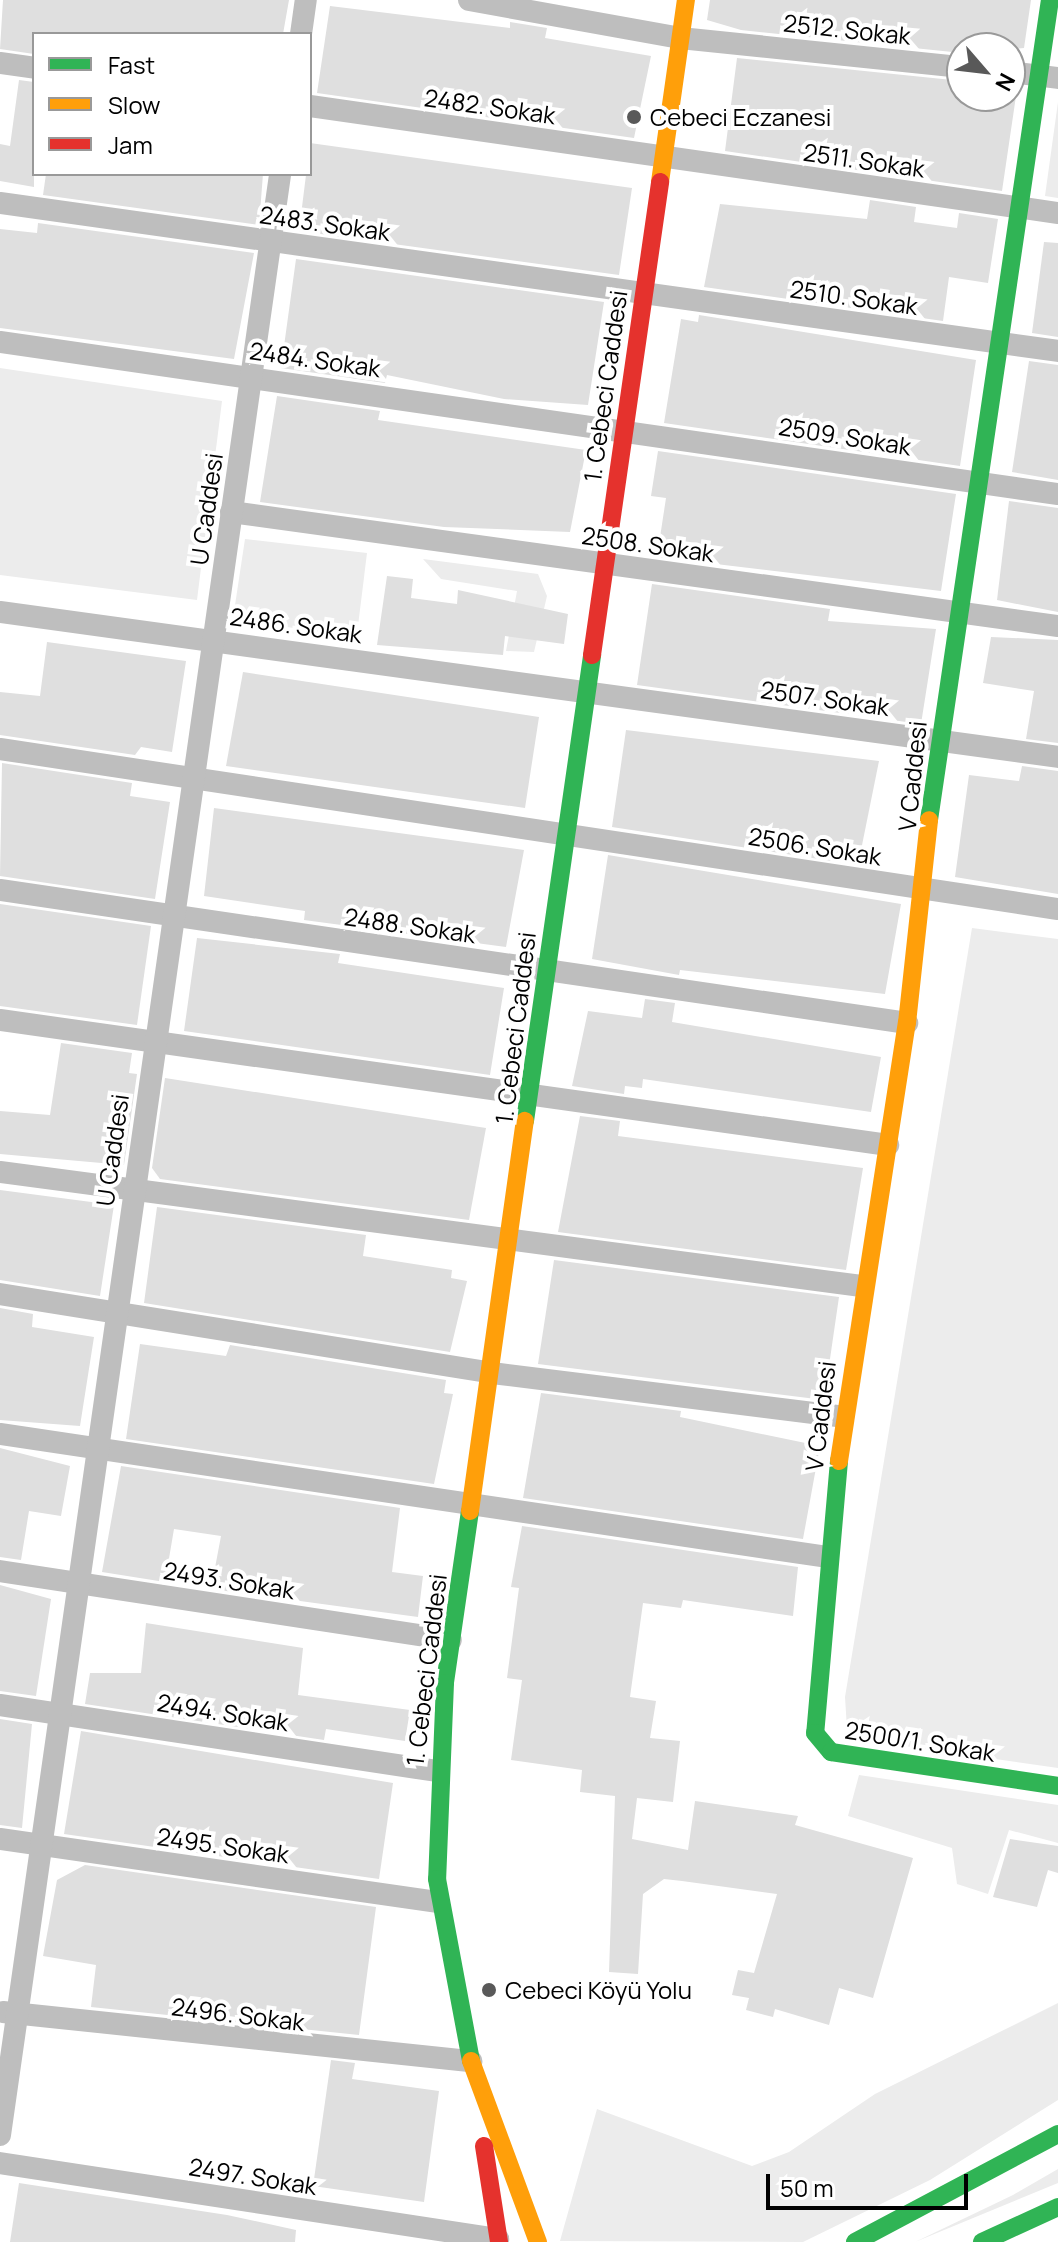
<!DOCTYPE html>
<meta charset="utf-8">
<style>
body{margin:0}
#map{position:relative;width:1058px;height:2242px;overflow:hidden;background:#fff;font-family:Manrope,sans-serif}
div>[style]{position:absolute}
.green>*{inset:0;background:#ececec}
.building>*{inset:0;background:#dfdfdf}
.street>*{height:22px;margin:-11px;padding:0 11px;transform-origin:11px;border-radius:11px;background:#bebebe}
.fast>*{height:18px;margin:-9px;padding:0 9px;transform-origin:9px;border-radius:9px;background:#30b455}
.slow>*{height:18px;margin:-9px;padding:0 9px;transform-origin:9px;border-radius:9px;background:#ff9f0a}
.jam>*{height:18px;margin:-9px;padding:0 9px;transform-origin:9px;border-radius:9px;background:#e5322d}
.dots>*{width:22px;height:22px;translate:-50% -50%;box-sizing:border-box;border:4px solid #fff;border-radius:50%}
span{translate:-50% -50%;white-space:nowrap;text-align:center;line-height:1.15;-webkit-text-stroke:8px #fff;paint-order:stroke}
.street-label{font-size:24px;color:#000}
.poi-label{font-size:24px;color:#000}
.left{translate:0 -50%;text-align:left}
.legend{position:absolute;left:32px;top:32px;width:280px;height:144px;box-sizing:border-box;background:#fff;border:2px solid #999;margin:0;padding:10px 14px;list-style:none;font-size:24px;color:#000}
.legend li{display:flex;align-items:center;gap:16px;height:40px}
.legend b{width:40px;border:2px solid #999}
.north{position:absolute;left:946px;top:32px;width:80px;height:80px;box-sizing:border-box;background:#fff;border:2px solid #999;border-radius:50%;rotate:118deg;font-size:22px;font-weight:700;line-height:32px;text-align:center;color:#000}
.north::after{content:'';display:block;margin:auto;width:28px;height:36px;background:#595959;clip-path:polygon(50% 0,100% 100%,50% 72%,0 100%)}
.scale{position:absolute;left:766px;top:2174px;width:202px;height:36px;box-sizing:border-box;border:4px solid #000;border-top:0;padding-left:10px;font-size:24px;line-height:28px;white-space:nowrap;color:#000;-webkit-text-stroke:6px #fff;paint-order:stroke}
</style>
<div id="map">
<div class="green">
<div style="clip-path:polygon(1058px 102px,1058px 198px,1045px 196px)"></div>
<div style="clip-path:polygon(0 368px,222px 401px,197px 600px,0 575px)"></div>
<div style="clip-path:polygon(245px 539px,367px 553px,356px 642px,232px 625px)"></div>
<div style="clip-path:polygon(423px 559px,538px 574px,547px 596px,534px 652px,506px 651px,517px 591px,441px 579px)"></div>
<div style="clip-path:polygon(972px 928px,1058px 939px,1058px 1768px,898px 1745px,847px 1729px,845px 1697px)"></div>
<div style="clip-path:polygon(859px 1775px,1058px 1805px,1058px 1843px,1009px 1830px,988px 1894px,957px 1884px,952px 1848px,848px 1816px)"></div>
<div style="clip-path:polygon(1058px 2003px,1058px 2100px,930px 2180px,803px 2242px,560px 2241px,597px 2109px,752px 2166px,789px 2152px,875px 2094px)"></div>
<div style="clip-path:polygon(1058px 2169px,1058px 2183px,915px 2242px,1013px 2195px)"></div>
</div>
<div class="building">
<div style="clip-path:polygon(3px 0,289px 0,283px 34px,34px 34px,34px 54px,0 49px)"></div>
<div style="clip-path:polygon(710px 0,1031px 0,1024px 48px,962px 53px,741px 30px,707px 20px)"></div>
<div style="clip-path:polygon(330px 6px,510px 28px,510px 22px,547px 28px,545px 38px,651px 56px,634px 138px,317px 93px)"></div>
<div style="clip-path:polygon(737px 58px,962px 81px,962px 96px,1016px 96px,1002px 191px,725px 151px)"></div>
<div style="clip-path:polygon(19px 80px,34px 82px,34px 187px,0 181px,0 144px,10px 146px)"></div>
<div style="clip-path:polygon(310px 143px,632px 188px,619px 275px,299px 231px)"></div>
<div style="clip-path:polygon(46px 174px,263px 174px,259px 225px,43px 195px)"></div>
<div style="clip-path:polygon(870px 200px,916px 207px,914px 222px,957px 228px,959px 213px,998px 219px,988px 283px,949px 277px,943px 321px,704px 287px,720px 204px,867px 219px)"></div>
<div style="clip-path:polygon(38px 223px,254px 253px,234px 359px,0 328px,0 229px,37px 233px)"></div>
<div style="clip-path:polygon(1044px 242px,1058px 243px,1058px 337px,1032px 333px)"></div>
<div style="clip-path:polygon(296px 259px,604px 302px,588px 405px,504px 399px,387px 375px,385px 383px,281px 368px)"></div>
<div style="clip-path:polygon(699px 315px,976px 360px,960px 466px,664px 423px,681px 319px,698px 322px)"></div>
<div style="clip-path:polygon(1029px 361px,1058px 365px,1058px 480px,1012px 472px)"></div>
<div style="clip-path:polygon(277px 396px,380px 411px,378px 420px,586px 450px,570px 532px,444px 527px,260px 502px)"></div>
<div style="clip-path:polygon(658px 451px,956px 494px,941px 591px,657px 557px,666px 498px,651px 496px)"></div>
<div style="clip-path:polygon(1009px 501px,1058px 508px,1058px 612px,997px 600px)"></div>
<div style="clip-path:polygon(387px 576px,413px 579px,411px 598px,457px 604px,458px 590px,568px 614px,564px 644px,505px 636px,503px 655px,377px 645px)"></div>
<div style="clip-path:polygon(652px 584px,830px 609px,828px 621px,936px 629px,921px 724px,637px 685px)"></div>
<div style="clip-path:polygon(991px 637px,1058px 640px,1058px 743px,1026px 739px,1034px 691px,983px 683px)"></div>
<div style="clip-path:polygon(47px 642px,186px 661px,172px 752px,141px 747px,135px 755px,0 735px,0 692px,40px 696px)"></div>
<div style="clip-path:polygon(243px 672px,539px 717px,525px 808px,226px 766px)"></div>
<div style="clip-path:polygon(626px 730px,879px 761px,858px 865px,612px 827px)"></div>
<div style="clip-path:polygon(2px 763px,132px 783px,130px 796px,170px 802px,155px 899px,0 876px)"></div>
<div style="clip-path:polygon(1022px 766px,1058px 771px,1058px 894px,955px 877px,969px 775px,1019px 781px)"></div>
<div style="clip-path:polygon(214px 808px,524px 850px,506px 947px,304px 920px,305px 911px,204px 896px)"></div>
<div style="clip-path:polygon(608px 855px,901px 904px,885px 994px,680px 970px,679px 975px,592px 959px)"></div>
<div style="clip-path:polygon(0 904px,151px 926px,137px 1025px,0 1006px)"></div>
<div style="clip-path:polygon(197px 938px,340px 954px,338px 963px,504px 988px,490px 1075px,184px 1031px)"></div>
<div style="clip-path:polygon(645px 999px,675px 1003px,672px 1022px,881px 1057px,871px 1112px,643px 1079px,642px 1088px,625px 1086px,624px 1094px,572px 1086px,588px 1011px,642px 1018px)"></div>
<div style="clip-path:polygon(61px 1043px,132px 1053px,129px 1073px,137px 1074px,124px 1165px,0 1154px,0 1111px,50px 1115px)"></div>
<div style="clip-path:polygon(165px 1078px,486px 1128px,469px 1220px,160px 1179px,152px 1168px)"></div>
<div style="clip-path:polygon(580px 1116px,620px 1121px,618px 1136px,863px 1168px,846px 1270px,558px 1232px)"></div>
<div style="clip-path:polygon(0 1190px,114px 1205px,100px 1296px,0 1280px)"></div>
<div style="clip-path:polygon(157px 1207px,366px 1235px,363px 1256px,452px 1270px,451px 1278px,467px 1281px,450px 1352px,144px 1303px)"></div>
<div style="clip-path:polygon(554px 1260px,839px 1297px,824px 1400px,538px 1364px)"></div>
<div style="clip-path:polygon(0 1308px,33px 1314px,32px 1327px,94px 1337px,80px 1426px,0 1420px)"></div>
<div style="clip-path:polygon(140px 1344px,226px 1356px,230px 1345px,446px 1380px,444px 1393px,453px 1394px,434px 1484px,126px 1439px)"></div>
<div style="clip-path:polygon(541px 1393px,681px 1411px,680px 1417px,820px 1446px,803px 1539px,523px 1498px)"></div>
<div style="clip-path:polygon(0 1448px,70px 1466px,61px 1516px,29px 1511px,21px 1560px,0 1557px)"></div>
<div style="clip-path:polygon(121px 1466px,400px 1508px,392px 1572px,423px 1576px,418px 1617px,211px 1589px,221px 1536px,174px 1529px,165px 1582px,102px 1572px)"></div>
<div style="clip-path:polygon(522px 1526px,798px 1567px,793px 1616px,683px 1600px,681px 1608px,643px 1603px,630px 1697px,656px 1701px,650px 1738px,680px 1741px,673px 1802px,637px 1798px,632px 1839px,688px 1850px,695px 1801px,798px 1816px,795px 1825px,913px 1858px,873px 1998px,839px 1988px,829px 2025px,775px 2009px,773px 2017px,746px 2010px,749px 1998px,732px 1995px,738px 1970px,754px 1973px,777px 1894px,682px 1881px,664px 1879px,643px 1894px,638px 1974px,609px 1972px,615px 1796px,580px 1792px,582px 1770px,511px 1760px,522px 1680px,507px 1678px,519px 1588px,511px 1587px)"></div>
<div style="clip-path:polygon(0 1585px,51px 1599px,36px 1696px,0 1691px)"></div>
<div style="clip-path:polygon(146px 1623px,303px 1648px,298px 1695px,410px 1710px,405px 1741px,326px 1729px,324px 1740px,85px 1704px,90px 1673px,141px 1673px)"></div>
<div style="clip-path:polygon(0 1719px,32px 1724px,22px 1828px,0 1825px)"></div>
<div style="clip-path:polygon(81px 1731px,393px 1783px,379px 1879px,64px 1834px)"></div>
<div style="clip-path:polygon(1010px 1839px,1058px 1846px,1058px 1873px,1048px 1870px,1037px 1907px,993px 1897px)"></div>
<div style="clip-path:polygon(85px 1865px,376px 1907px,359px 2035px,91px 2007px,96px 1965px,43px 1956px,57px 1880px)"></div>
<div style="clip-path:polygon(331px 2060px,355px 2063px,352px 2079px,439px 2091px,424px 2202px,313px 2186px)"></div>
<div style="clip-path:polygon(19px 2183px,227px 2215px,296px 2230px,295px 2242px,10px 2242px)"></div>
</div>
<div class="street">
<div style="left:469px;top:0;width:214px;rotate:10.2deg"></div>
<div style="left:680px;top:38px;width:283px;rotate:5.9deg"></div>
<div style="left:301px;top:34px;width:34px;rotate:-82deg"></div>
<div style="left:0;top:63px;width:34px;rotate:8deg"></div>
<div style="left:1010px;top:72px;width:48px;rotate:7.1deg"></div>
<div style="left:310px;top:106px;width:756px;rotate:8.14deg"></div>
<div style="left:0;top:203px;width:1068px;rotate:7.96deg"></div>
<div style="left:0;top:342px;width:1069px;rotate:8.18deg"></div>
<div style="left:231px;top:512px;width:835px;rotate:7.85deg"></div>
<div style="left:0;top:612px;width:1068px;rotate:7.8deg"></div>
<div style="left:0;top:749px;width:1070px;rotate:8.6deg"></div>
<div style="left:0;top:890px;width:917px;rotate:8.34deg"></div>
<div style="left:0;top:1020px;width:897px;rotate:8.01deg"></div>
<div style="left:0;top:1172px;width:869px;rotate:7.54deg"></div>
<div style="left:0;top:1294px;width:498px;rotate:9.1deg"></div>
<div style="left:492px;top:1373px;width:354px;rotate:7.1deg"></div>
<div style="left:0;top:1434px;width:836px;rotate:8.46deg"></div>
<div style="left:0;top:1571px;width:456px;rotate:8.7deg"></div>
<div style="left:0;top:1705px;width:443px;rotate:8.6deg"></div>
<div style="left:0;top:1839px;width:443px;rotate:8.2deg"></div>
<div style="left:3px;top:2012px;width:471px;rotate:6deg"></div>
<div style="left:0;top:2135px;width:1981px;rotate:-81.87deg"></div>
<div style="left:0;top:2163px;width:504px;rotate:8.68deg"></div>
</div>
<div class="fast">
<div style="left:929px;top:820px;width:829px;rotate:-81.61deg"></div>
<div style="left:525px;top:1121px;width:471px;rotate:-81.8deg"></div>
<div style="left:839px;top:1461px;width:273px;rotate:95deg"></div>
<div style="left:815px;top:1733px;width:25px;rotate:50deg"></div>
<div style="left:831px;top:1752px;width:230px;rotate:8.5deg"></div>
<div style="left:470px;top:1511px;width:174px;rotate:98.3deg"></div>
<div style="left:445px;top:1683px;width:196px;rotate:92.3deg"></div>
<div style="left:437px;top:1879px;width:185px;rotate:79.4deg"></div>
<div style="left:855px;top:2242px;width:230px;rotate:-28deg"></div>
<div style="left:982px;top:2242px;width:84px;rotate:-24.7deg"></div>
</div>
<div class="slow">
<div style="left:660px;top:182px;width:184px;rotate:-81.9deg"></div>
<div style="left:839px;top:1461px;width:443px;rotate:-81.2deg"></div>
<div style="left:907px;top:1023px;width:204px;rotate:-83.8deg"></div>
<div style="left:470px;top:1511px;width:394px;rotate:-82deg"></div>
<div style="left:471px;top:2061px;width:193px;rotate:69.7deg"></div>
</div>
<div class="jam">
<div style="left:592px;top:655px;width:478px;rotate:-81.8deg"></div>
<div style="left:484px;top:2146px;width:97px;rotate:81.1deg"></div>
</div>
<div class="dots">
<div style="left:634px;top:117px;background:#595959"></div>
<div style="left:489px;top:1990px;background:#595959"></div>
</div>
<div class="street-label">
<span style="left:847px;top:29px;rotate:6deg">2512. Sokak</span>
<span style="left:490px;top:106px;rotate:8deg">2482. Sokak</span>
<span style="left:864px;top:160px;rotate:8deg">2511. Sokak</span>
<span style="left:325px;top:223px;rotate:8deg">2483. Sokak</span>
<span style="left:854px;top:297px;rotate:8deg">2510. Sokak</span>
<span style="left:315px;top:359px;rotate:8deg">2484. Sokak</span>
<span style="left:605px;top:386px;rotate:-82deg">1. Cebeci Caddesi</span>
<span style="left:845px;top:436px;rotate:9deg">2509. Sokak</span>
<span style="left:206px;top:509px;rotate:-82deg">U Caddesi</span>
<span style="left:648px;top:544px;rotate:8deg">2508. Sokak</span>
<span style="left:296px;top:625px;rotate:8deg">2486. Sokak</span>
<span style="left:825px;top:698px;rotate:8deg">2507. Sokak</span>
<span style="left:912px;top:776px;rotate:-84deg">V Caddesi</span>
<span style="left:815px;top:846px;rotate:9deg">2506. Sokak</span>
<span style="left:410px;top:925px;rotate:8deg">2488. Sokak</span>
<span style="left:515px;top:1028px;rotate:-83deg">1. Cebeci Caddesi</span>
<span style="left:112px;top:1150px;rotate:-82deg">U Caddesi</span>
<span style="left:820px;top:1416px;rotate:-83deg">V Caddesi</span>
<span style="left:229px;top:1580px;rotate:9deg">2493. Sokak</span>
<span style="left:426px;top:1670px;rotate:-83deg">1. Cebeci Caddesi</span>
<span style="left:223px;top:1712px;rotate:9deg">2494. Sokak</span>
<span style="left:920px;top:1741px;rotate:9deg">2500/1. Sokak</span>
<span style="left:223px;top:1845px;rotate:8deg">2495. Sokak</span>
<span style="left:238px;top:2014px;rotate:7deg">2496. Sokak</span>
<span style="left:253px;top:2176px;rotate:9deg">2497. Sokak</span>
</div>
<div class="poi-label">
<span class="left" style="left:650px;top:117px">Cebeci Eczanesi</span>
<span class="left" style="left:505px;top:1990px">Cebeci Köyü Yolu</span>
</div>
<ul class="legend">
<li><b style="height:10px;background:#30b455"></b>Fast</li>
<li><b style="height:10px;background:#ff9f0a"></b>Slow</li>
<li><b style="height:10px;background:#e5322d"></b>Jam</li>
</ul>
<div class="north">N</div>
<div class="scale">50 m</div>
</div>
